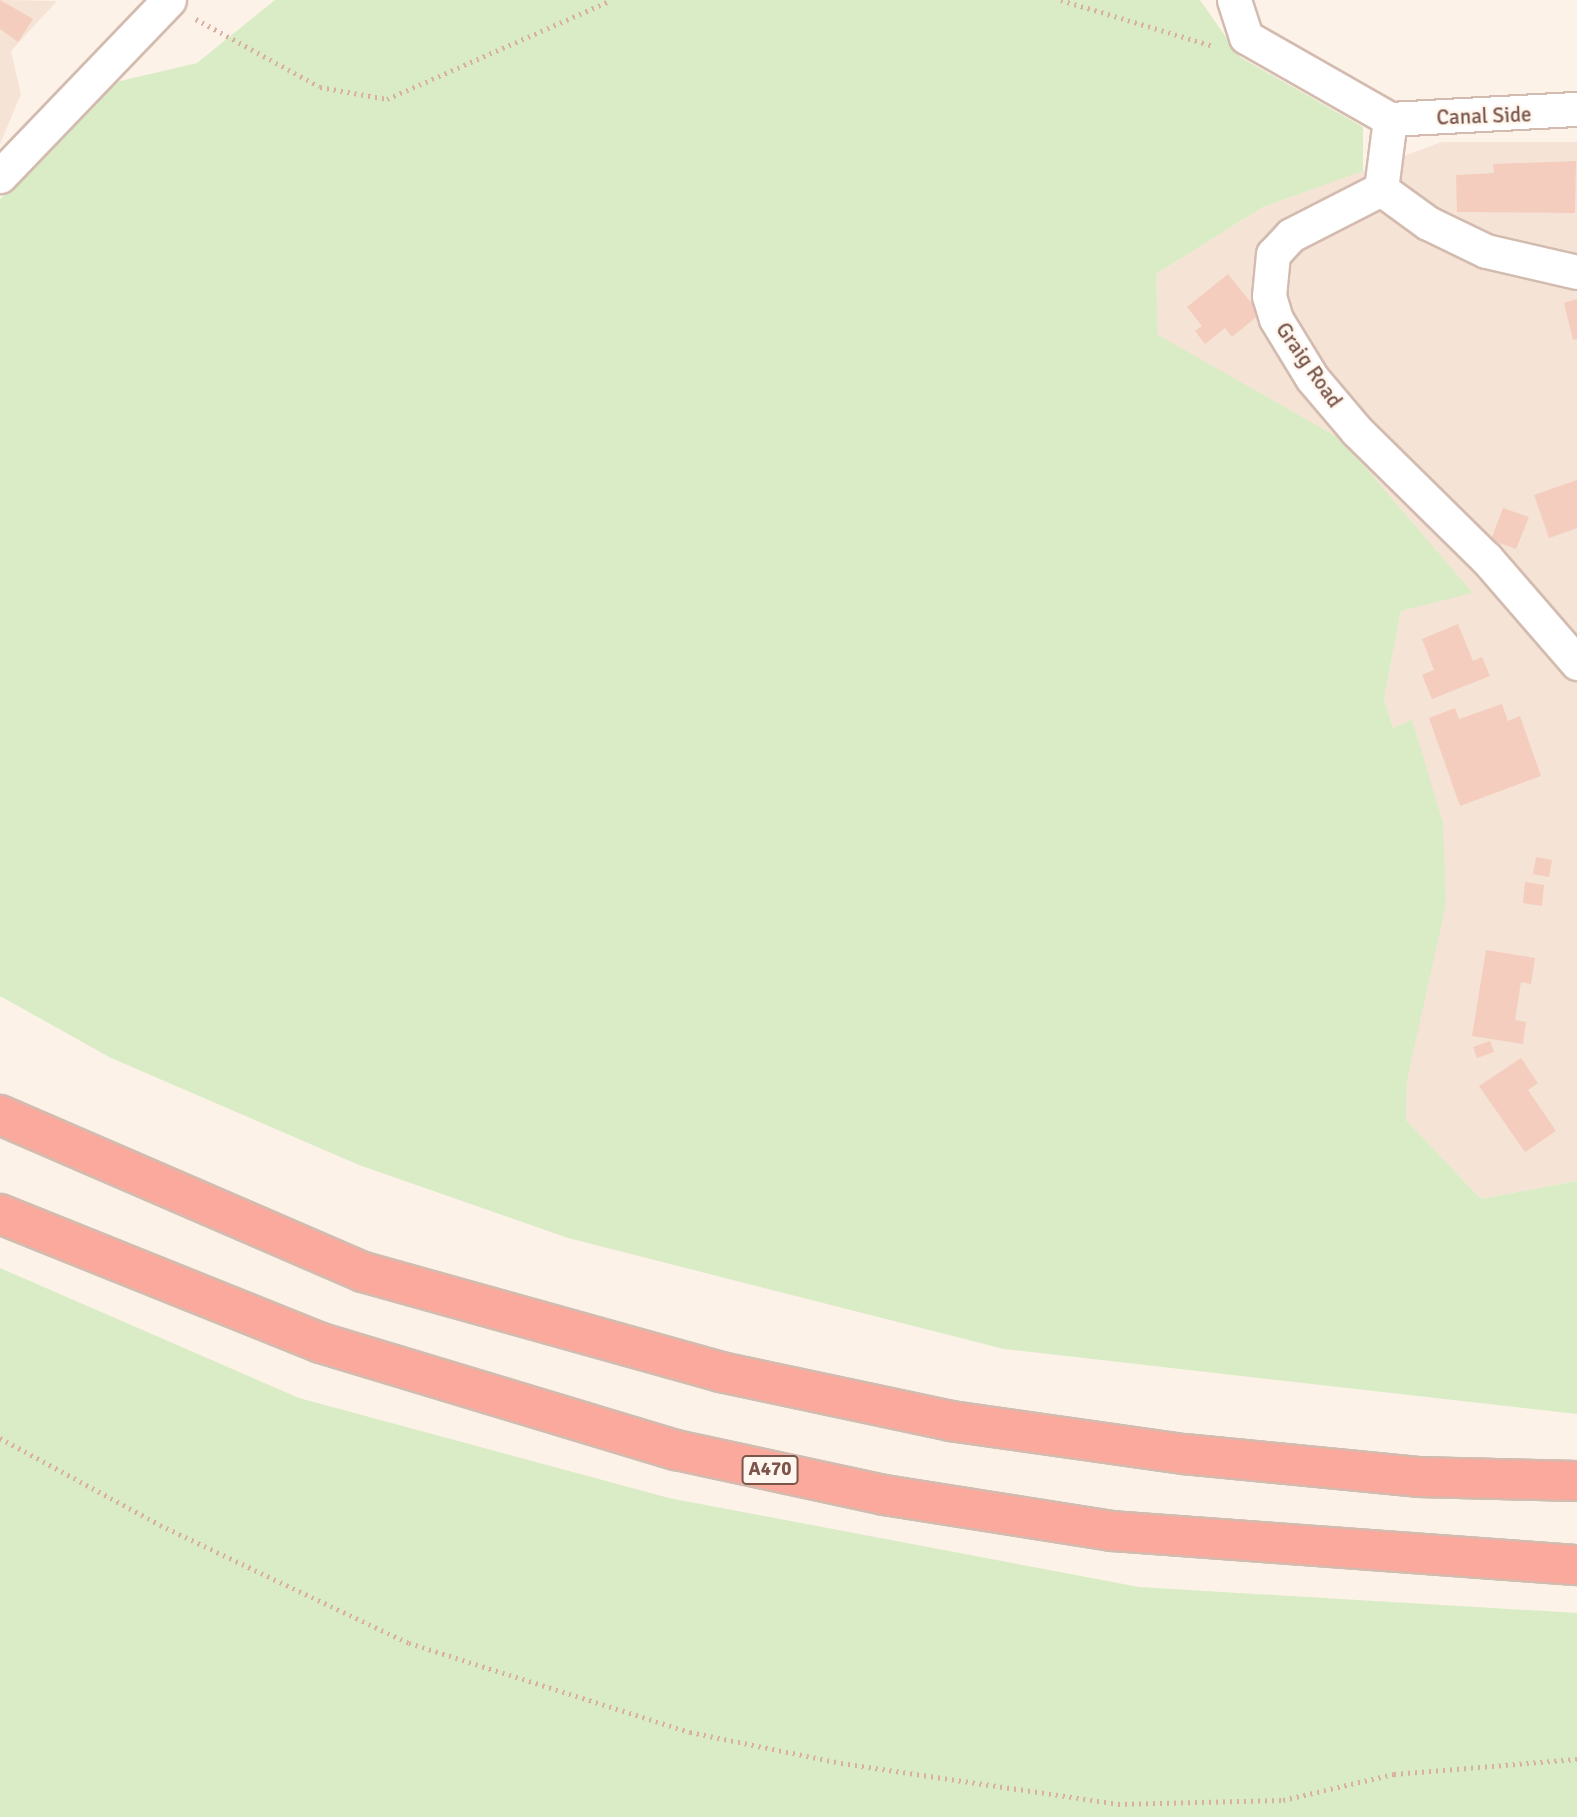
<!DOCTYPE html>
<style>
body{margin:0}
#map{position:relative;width:1577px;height:1817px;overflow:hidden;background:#fdf2e8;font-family:Signika,sans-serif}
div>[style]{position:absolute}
.residential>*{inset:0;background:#f5e3d6}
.green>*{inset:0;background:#daecc5}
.building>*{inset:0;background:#f4cdbe}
.path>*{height:4.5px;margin-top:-2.25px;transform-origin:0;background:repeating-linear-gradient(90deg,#daafa0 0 2px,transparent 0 7px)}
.roads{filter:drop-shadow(2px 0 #d3bbaf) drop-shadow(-2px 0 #d3bbaf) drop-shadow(0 2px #d3bbaf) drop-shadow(0 -2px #d3bbaf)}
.street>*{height:33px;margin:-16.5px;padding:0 16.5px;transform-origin:16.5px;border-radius:16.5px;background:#fff}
.highway>*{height:38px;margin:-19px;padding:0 19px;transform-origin:19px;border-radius:19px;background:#faa99c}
span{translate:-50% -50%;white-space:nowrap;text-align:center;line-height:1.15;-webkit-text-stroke:5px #fff7ef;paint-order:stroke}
.shield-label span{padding:2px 5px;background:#fff7ef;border:2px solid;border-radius:5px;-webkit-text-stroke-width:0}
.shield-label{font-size:19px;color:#79554a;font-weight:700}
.street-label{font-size:21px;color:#79554a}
</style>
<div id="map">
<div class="residential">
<div style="clip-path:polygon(0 0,57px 1px,11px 51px,21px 94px,0 144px)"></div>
<div style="clip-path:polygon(1442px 142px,1577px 142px,1577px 1181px,1481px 1199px,1406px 1120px,1412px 721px,1393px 728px,1384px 699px,1401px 611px,1472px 592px,1341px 439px,1158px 336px,1156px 274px,1263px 207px)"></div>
</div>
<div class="green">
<div style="clip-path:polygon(275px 0,1200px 0,1240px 57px,1363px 127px,1363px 171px,1263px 207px,1156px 274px,1158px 335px,1341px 439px,1473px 593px,1401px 611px,1384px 699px,1393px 728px,1412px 720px,1443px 823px,1446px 904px,1407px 1080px,1406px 1120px,1481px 1199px,1577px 1181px,1577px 1414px,1004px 1349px,568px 1238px,359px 1165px,111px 1058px,0 996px,0 199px,116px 82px,197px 63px)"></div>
<div style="clip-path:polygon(0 1268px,299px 1398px,669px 1498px,1139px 1587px,1577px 1613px,1577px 1817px,0 1817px)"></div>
</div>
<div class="building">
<div style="clip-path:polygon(0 0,33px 19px,18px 42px,0 29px)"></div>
<div style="clip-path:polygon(1576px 161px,1575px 213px,1457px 212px,1456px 175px,1494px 173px,1493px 164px)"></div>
<div style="clip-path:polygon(1228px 274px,1260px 314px,1232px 337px,1225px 328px,1205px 344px,1195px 331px,1202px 326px,1187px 307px)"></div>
<div style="clip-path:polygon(1577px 299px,1577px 339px,1573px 340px,1564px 303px)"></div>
<div style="clip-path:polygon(1577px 480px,1577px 528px,1549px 538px,1534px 495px)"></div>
<div style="clip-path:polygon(1503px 508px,1529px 517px,1516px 549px,1491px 540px)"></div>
<div style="clip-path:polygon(1458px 624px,1473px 661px,1482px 657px,1490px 676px,1432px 699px,1422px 675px,1434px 670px,1422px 639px)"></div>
<div style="clip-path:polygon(1502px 704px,1508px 721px,1520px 716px,1541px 776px,1460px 806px,1429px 718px,1455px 708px,1459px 719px)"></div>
<div style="clip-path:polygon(1536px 857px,1552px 860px,1549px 877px,1533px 874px)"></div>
<div style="clip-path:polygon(1525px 882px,1544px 885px,1542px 906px,1523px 903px)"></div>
<div style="clip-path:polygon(1486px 950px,1535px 958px,1531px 984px,1521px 982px,1515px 1020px,1526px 1022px,1523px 1044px,1472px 1036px)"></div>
<div style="clip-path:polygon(1490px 1041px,1494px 1052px,1477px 1058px,1473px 1047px)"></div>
<div style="clip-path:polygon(1521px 1058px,1538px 1083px,1528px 1090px,1556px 1131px,1525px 1152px,1479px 1086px)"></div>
</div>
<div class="path">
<div style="left:1061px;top:0;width:159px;rotate:16.8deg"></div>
<div style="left:196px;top:19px;width:141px;rotate:28.7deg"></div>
<div style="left:320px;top:87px;width:68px;rotate:10.2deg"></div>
<div style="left:387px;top:99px;width:245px;rotate:-23.8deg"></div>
<div style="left:0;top:1438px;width:182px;rotate:28.5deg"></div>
<div style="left:160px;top:1525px;width:276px;rotate:25.4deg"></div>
<div style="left:409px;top:1643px;width:295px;rotate:17.6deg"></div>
<div style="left:690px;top:1732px;width:154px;rotate:11.6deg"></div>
<div style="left:841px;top:1763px;width:280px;rotate:8.4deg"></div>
<div style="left:1118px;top:1804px;width:165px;rotate:-1.4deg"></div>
<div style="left:1283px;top:1800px;width:114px;rotate:-13.2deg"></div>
<div style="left:1394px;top:1774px;width:184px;rotate:-4.7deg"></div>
</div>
<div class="roads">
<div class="street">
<div style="left:1234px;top:0;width:39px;rotate:72deg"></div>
<div style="left:1246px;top:37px;width:166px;rotate:29.7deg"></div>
<div style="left:1390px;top:119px;width:71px;rotate:97.3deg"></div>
<div style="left:1381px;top:189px;width:101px;rotate:152.9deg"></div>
<div style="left:1291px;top:235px;width:26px;rotate:133deg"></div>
<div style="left:1273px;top:254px;width:42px;rotate:95.4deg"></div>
<div style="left:1269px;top:296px;width:24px;rotate:73deg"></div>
<div style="left:1276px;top:319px;width:69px;rotate:58.6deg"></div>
<div style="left:1312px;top:378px;width:70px;rotate:49.7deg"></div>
<div style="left:1357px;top:431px;width:181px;rotate:44.6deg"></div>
<div style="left:1486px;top:558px;width:139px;rotate:49.1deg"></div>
<div style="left:1390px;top:119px;width:187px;rotate:-3.1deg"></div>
<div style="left:0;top:176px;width:244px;rotate:-46.2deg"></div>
<div style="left:1381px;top:189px;width:58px;rotate:35.9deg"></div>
<div style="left:1428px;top:223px;width:64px;rotate:25.8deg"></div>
<div style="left:1486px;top:251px;width:93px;rotate:13deg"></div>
</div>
<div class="highway">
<div style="left:0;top:1115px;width:395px;rotate:23.4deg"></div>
<div style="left:363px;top:1272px;width:372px;rotate:15.6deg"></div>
<div style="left:721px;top:1372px;width:235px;rotate:12deg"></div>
<div style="left:951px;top:1421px;width:235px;rotate:8.1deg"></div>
<div style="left:1184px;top:1454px;width:235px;rotate:5.6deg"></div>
<div style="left:1418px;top:1477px;width:159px;rotate:1.4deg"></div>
<div style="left:0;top:1214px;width:346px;rotate:21.9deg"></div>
<div style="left:321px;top:1343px;width:371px;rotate:16.8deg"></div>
<div style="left:676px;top:1450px;width:213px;rotate:12.2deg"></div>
<div style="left:884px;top:1495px;width:231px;rotate:9deg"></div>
<div style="left:1112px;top:1531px;width:466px;rotate:4.2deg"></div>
</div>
</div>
<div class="shield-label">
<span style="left:770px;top:1470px">A470</span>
</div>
<div class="street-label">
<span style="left:1484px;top:116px;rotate:-2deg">Canal Side</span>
<span style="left:1309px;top:365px;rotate:55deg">Graig Road</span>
</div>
</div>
